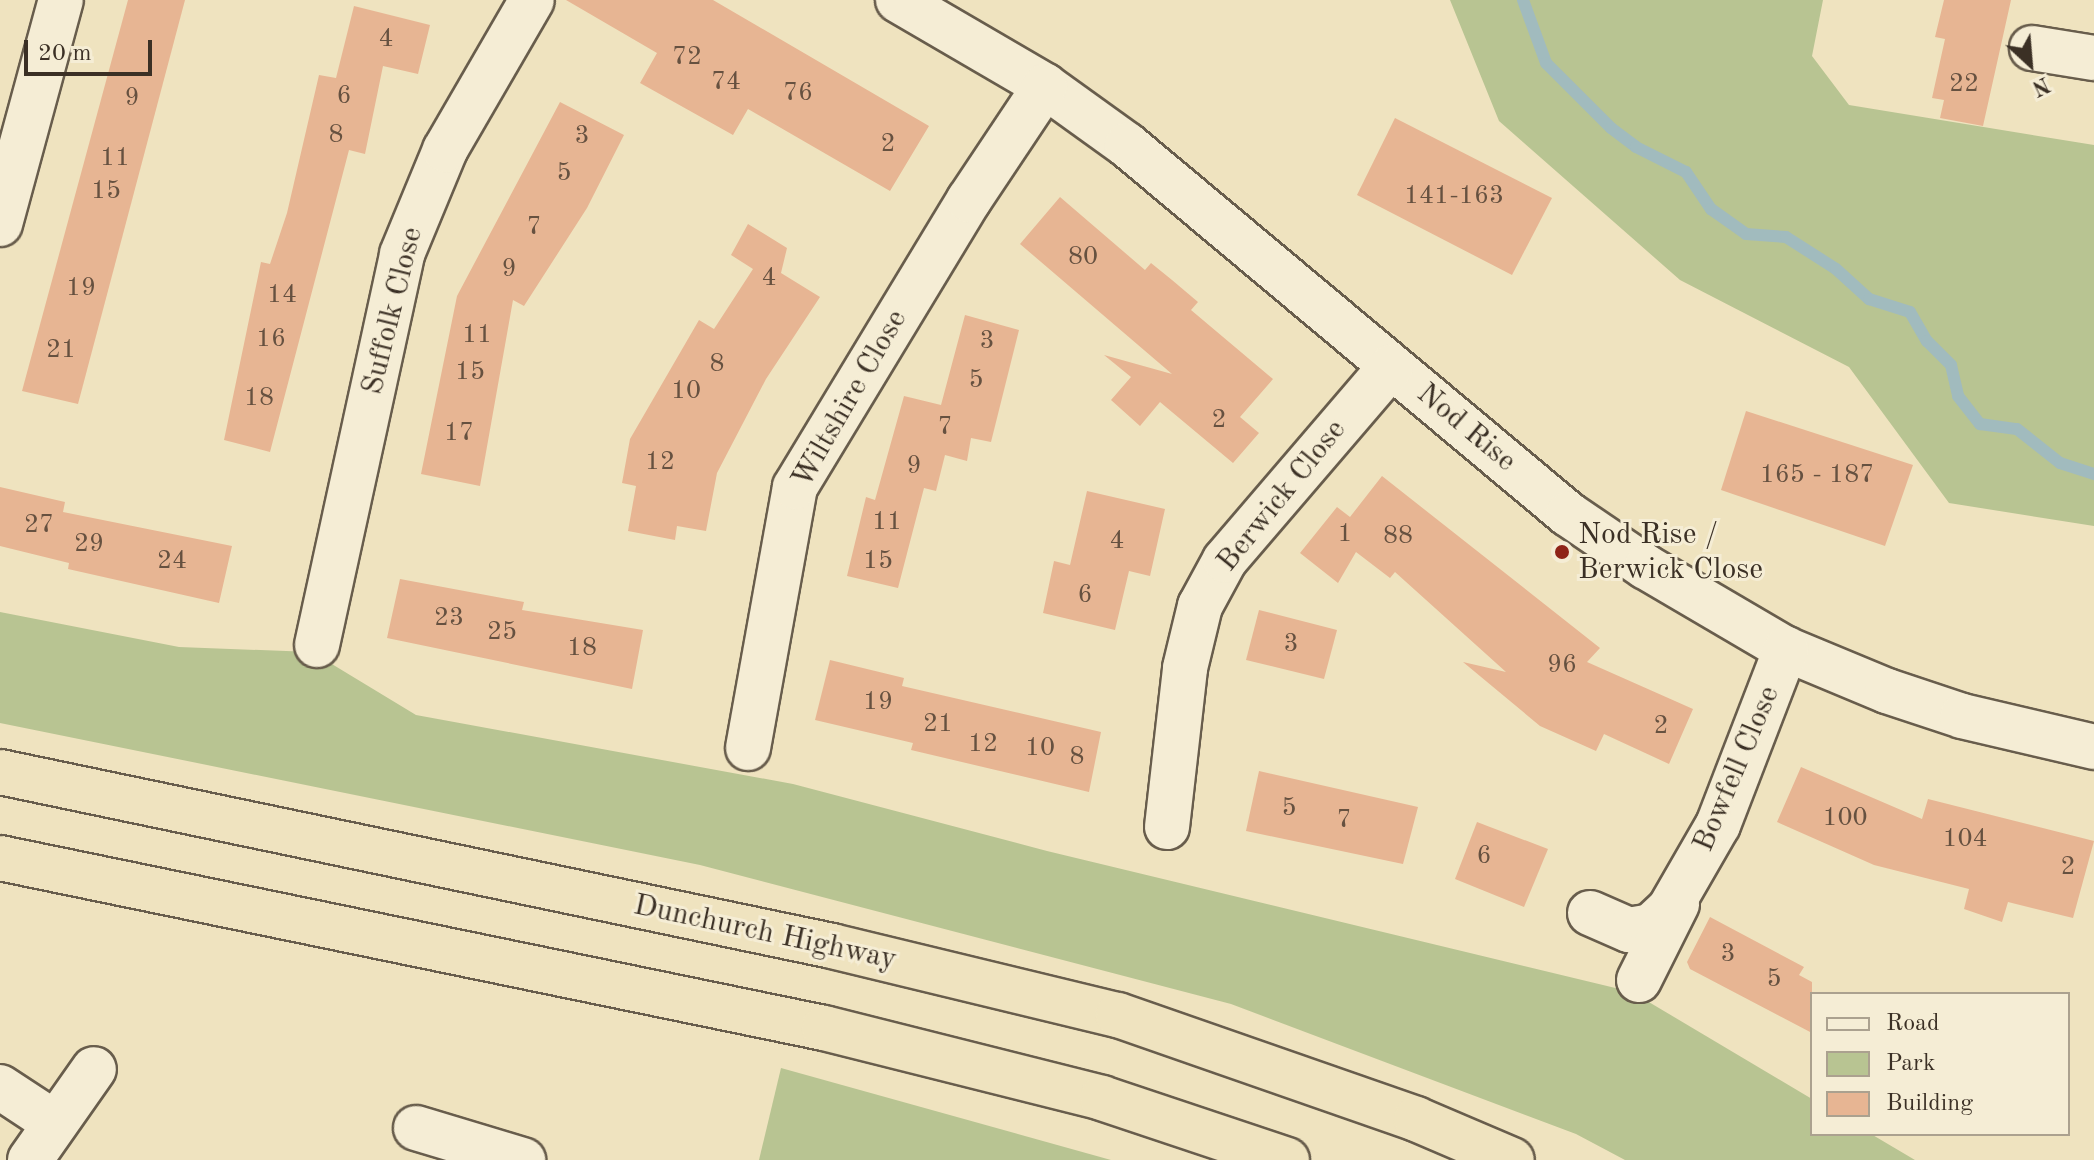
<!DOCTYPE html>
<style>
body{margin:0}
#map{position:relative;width:2094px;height:1160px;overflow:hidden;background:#efe3bf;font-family:"Old Standard TT",serif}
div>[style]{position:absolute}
.green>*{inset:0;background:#b8c492}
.stream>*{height:12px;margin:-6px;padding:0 6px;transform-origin:6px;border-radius:6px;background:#a1bbbe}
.building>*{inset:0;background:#e7b593}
.roads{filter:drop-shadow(2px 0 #685d4c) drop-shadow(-2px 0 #685d4c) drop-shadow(0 2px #685d4c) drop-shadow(0 -2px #685d4c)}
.minor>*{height:44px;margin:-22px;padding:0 22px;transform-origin:22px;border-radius:22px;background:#f5edd5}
.trunk>*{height:44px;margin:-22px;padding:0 22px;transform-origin:22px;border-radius:22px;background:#efe3bf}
.dots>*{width:22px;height:22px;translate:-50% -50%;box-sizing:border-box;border:4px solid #f5edd5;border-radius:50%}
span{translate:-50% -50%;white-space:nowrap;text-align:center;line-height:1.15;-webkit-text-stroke:6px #f5edd5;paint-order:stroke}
.number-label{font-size:26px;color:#665140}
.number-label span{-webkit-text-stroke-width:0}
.street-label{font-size:30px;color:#3b3025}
.poi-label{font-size:30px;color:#3b3025}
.left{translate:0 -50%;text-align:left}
.legend{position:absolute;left:1810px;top:992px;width:260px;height:144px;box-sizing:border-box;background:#f5edd5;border:2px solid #aba18f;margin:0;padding:10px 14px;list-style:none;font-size:24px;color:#3b3025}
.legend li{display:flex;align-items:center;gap:16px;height:40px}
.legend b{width:40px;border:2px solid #aba18f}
.north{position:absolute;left:1990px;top:24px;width:80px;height:80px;-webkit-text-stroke:6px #f5edd5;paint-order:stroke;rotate:154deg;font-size:22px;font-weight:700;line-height:32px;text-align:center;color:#3b3025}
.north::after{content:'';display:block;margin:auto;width:28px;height:36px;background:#3b3025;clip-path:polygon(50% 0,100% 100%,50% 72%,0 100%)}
.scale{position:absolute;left:24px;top:40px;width:128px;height:36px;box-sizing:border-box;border:4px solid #3b3025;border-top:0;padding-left:10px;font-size:24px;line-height:28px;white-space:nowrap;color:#3b3025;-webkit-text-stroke:6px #f5edd5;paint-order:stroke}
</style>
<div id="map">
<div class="green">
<div style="clip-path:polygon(1450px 0,1823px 0,1812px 56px,1849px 105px,2094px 145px,2094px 526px,1949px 503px,1849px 367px,1680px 280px,1499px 121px)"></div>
<div style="clip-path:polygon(0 612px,179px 647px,312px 652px,416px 715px,793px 784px,1047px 851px,1632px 992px,1812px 1099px,1812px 1134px,1871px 1134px,1915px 1160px,1625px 1160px,1576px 1134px,1231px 1004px,700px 865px,0 723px)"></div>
<div style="clip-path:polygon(781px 1068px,1111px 1160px,759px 1160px)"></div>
</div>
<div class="stream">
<div style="left:1523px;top:0;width:67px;rotate:69.9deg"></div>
<div style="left:1546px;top:63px;width:92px;rotate:45deg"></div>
<div style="left:1611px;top:128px;width:31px;rotate:37deg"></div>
<div style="left:1636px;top:147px;width:56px;rotate:26.6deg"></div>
<div style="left:1686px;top:172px;width:45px;rotate:56deg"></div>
<div style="left:1711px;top:209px;width:43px;rotate:35.5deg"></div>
<div style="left:1746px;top:234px;width:40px;rotate:4.3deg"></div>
<div style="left:1786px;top:237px;width:59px;rotate:32.6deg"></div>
<div style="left:1836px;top:269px;width:45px;rotate:42.3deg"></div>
<div style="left:1869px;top:299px;width:43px;rotate:17.6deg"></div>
<div style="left:1910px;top:312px;width:34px;rotate:60deg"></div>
<div style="left:1927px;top:341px;width:34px;rotate:45deg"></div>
<div style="left:1951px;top:365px;width:32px;rotate:77deg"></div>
<div style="left:1958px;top:396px;width:36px;rotate:52deg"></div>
<div style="left:1980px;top:424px;width:37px;rotate:8deg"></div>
<div style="left:2017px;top:429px;width:55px;rotate:38.3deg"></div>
<div style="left:2060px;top:463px;width:36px;rotate:18deg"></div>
</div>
<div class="building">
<div style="clip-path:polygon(128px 0,185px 0,78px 404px,22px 391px)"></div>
<div style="clip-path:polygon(566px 0,713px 0,929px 126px,890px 191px,748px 109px,733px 135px,640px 83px,657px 53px)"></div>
<div style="clip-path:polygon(1944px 0,2011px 0,1983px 126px,1940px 118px,1944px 100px,1932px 98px,1945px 39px,1935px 37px)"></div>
<div style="clip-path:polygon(354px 6px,430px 25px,418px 74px,383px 66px,365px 154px,349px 150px,270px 452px,224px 440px,261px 262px,270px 264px,287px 213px,319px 75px,336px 78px)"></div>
<div style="clip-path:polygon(560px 102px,624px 135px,587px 208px,524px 306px,513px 300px,480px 486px,421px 474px,457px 296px)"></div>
<div style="clip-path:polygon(1395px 118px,1552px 198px,1512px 275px,1357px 195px)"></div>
<div style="clip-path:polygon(1060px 197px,1145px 270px,1151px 263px,1172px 280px,1198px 302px,1191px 310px,1273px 379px,1240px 417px,1259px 433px,1233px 463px,1160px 402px,1140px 426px,1111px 400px,1131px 377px,1104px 355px,1172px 374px,1020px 244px)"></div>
<div style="clip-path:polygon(748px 224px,787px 248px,781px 273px,820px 297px,766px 379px,717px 473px,706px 531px,677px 526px,675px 540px,628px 531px,636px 486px,622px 483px,630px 439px,699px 320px,714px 329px,753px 269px,731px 255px)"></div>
<div style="clip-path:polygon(965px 315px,1019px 330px,991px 442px,971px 438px,967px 461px,945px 455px,936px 491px,924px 488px,898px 588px,847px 576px,866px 497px,875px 500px,904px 396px,941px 405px)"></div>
<div style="clip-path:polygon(1746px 411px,1913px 465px,1885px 546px,1721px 490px)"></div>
<div style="clip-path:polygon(1382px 476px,1600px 648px,1587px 662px,1693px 709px,1669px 764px,1604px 734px,1596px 751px,1540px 726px,1463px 662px,1506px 672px,1395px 572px,1390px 578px,1356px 552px,1338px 583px,1300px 553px,1337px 507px,1350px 517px)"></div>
<div style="clip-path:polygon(0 487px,65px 502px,63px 512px,232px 546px,219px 603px,68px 569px,69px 563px,0 546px)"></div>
<div style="clip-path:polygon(1087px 491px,1165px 509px,1150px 576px,1129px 571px,1115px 630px,1043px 613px,1054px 561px,1070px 565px)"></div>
<div style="clip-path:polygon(400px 579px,524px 602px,522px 610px,643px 630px,632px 689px,387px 638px)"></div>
<div style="clip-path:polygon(1259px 610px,1337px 630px,1324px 679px,1246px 660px)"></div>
<div style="clip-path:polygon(830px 660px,904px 678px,902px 686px,1101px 732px,1089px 792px,911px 750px,913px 743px,815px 720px)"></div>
<div style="clip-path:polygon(1801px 767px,1922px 819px,1928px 799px,2094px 841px,2073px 918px,2008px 902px,2002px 922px,1964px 909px,1969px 889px,1874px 865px,1777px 822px)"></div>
<div style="clip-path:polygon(1259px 771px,1418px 807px,1403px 864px,1246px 831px)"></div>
<div style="clip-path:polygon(1477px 822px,1548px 849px,1524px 907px,1455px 879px)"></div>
<div style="clip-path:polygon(1710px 917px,1804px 967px,1799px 975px,1812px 982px,1812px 1033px,1690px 969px,1687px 962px)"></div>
</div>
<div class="roads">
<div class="minor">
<div style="left:898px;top:0;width:170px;rotate:30.3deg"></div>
<div style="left:1045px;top:86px;width:101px;rotate:35.7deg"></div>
<div style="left:1127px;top:145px;width:575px;rotate:39.92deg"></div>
<div style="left:1568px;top:514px;width:94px;rotate:34.2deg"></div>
<div style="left:1646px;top:567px;width:162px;rotate:30.4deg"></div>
<div style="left:1786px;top:649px;width:109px;rotate:22.6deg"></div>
<div style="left:1887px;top:691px;width:79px;rotate:18.4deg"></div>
<div style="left:1962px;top:716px;width:136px;rotate:13.2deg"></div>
<div style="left:2032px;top:48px;width:63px;rotate:9.2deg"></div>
<div style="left:0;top:224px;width:232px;rotate:-74.8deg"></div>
<div style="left:317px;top:645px;width:400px;rotate:-77.7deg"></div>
<div style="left:402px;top:254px;width:113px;rotate:-67.5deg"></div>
<div style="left:445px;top:150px;width:173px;rotate:-59.9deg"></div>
<div style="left:748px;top:748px;width:265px;rotate:-79.8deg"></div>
<div style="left:795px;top:487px;width:336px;rotate:-58.8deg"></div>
<div style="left:969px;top:200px;width:137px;rotate:-56.3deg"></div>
<div style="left:1167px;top:827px;width:160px;rotate:-83.5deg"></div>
<div style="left:1185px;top:668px;width:64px;rotate:-76.4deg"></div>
<div style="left:1200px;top:606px;width:52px;rotate:-61.5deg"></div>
<div style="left:1225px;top:560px;width:255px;rotate:-49.4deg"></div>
<div style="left:1590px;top:913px;width:43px;rotate:23.6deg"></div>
<div style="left:1629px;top:930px;width:22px;rotate:-10deg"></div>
<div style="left:1651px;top:926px;width:26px;rotate:-43deg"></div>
<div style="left:1670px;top:908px;width:96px;rotate:-60deg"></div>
<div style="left:1718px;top:825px;width:189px;rotate:-68.9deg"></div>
<div style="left:1639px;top:980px;width:85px;rotate:-63.4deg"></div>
<div style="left:0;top:1087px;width:64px;rotate:33.4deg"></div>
<div style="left:416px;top:1128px;width:112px;rotate:16.7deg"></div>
<div style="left:30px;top:1160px;width:111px;rotate:-54.9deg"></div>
</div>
<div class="trunk">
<div style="left:0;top:772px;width:850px;rotate:11.81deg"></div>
<div style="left:832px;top:946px;width:294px;rotate:13.6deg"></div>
<div style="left:1118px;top:1015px;width:316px;rotate:19.2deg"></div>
<div style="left:1416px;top:1119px;width:104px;rotate:23.1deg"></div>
<div style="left:0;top:858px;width:841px;rotate:11.66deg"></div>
<div style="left:824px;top:1028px;width:287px;rotate:14.1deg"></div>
<div style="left:1102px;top:1098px;width:195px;rotate:18.5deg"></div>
</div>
</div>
<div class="dots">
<div style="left:1562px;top:552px;background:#8f2418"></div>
</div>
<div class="number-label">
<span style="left:386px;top:40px">4</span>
<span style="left:687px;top:58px">72</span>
<span style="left:726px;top:83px">74</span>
<span style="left:1964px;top:85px">22</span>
<span style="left:798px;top:94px">76</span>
<span style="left:344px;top:97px">6</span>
<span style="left:132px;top:99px">9</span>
<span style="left:336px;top:136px">8</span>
<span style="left:582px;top:137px">3</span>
<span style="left:888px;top:145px">2</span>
<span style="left:115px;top:159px">11</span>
<span style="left:564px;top:174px">5</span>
<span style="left:106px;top:192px">15</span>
<span style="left:1454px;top:197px">141-163</span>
<span style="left:534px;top:228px">7</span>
<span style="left:1083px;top:258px">80</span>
<span style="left:509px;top:270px">9</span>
<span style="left:769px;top:279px">4</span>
<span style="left:81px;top:289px">19</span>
<span style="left:282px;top:296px">14</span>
<span style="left:477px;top:336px">11</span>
<span style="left:271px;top:340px">16</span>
<span style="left:987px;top:342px">3</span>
<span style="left:61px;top:351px">21</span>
<span style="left:717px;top:365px">8</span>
<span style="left:470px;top:373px">15</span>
<span style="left:976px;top:381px">5</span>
<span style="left:686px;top:392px">10</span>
<span style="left:259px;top:399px">18</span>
<span style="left:1219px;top:421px">2</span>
<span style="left:945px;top:428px">7</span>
<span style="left:459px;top:434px">17</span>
<span style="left:660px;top:463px">12</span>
<span style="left:914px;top:467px">9</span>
<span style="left:1817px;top:476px">165 - 187</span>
<span style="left:887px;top:523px">11</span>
<span style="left:39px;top:526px">27</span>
<span style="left:1345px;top:535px">1</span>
<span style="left:1398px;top:537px">88</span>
<span style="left:1117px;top:542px">4</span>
<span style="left:89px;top:545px">29</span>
<span style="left:172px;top:562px">24</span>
<span style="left:878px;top:562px">15</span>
<span style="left:1085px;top:596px">6</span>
<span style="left:449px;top:619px">23</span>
<span style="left:502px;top:633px">25</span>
<span style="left:1291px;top:645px">3</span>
<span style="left:582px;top:649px">18</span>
<span style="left:1562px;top:666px">96</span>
<span style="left:878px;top:703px">19</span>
<span style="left:938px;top:725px">21</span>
<span style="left:1661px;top:727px">2</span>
<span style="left:983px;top:745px">12</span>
<span style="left:1040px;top:749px">10</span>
<span style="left:1077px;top:758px">8</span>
<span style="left:1289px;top:809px">5</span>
<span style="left:1845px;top:819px">100</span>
<span style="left:1344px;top:821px">7</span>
<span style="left:1965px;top:840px">104</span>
<span style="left:1484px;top:857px">6</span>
<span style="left:2068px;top:868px">2</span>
<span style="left:1728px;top:955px">3</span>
<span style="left:1774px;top:980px">5</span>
</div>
<div class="street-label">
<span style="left:393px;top:311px;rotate:-76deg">Suffolk Close</span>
<span style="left:850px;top:399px;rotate:-60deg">Wiltshire Close</span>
<span style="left:1466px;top:428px;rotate:40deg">Nod Rise</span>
<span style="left:1282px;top:496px;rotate:-51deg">Berwick Close</span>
<span style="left:1737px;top:769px;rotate:-67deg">Bowfell Close</span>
<span style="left:765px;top:933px;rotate:12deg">Dunchurch Highway</span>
</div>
<div class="poi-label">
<span class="left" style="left:1578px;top:552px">Nod Rise /<br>Berwick Close</span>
</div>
<ul class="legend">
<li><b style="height:10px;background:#f5edd5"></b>Road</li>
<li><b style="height:22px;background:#b8c492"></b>Park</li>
<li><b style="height:22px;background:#e7b593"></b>Building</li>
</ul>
<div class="north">N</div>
<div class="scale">20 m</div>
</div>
